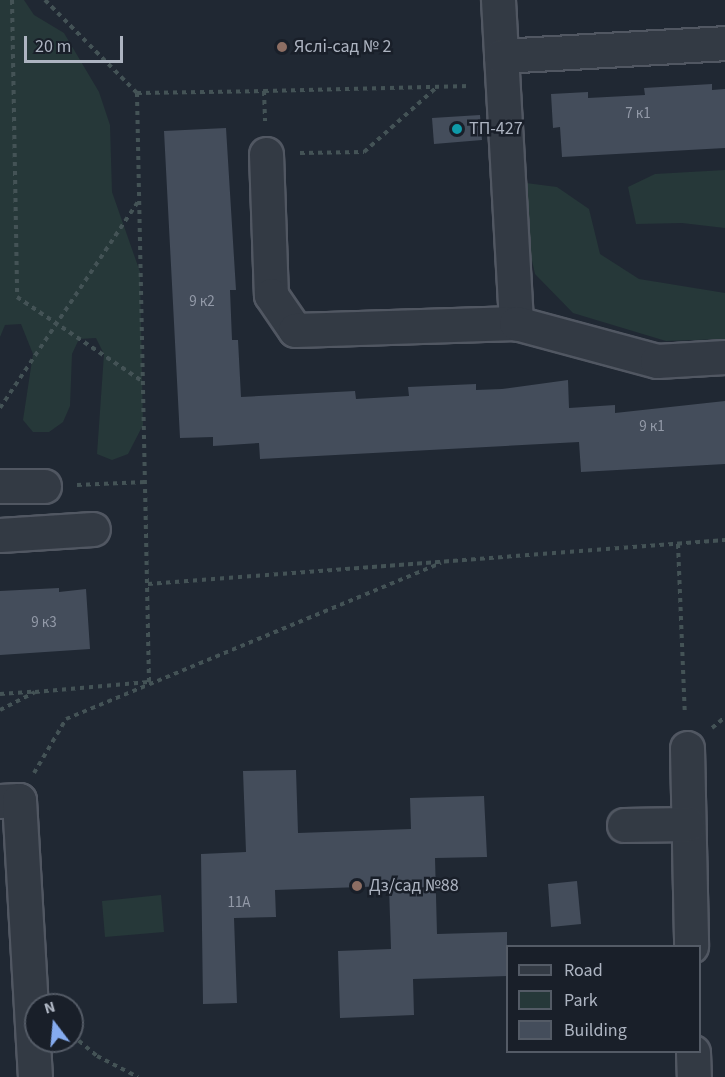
<!DOCTYPE html>
<meta charset="utf-8">
<style>
body{margin:0}
#map{position:relative;width:725px;height:1077px;overflow:hidden;background:#202833;font-family:"Source Sans 3",sans-serif}
div>[style]{position:absolute}
.green>*{inset:0;background:#263839}
.building>*{inset:0;background:#444d5b}
.path>*{height:4px;margin-top:-2px;transform-origin:0;background:repeating-linear-gradient(90deg,#445356 0 4.5px,transparent 0 9px)}
.roads{filter:drop-shadow(2px 0 #515762) drop-shadow(-2px 0 #515762) drop-shadow(0 2px #515762) drop-shadow(0 -2px #515762)}
.minor>*{height:33px;margin:-16.5px;padding:0 16.5px;transform-origin:16.5px;border-radius:16.5px;background:#333a44}
.dots>*{width:16px;height:16px;translate:-50% -50%;box-sizing:border-box;border:3px solid #191f29;border-radius:50%}
span{translate:-50% -50%;white-space:nowrap;text-align:center;line-height:1.15;-webkit-text-stroke:5px #191f29;paint-order:stroke}
.number-label{font-size:15px;color:#939aa8}
.number-label span{-webkit-text-stroke-width:0}
.poi-label{font-size:18px;color:#adb4c1}
.left{translate:0 -50%;text-align:left}
.legend{position:absolute;left:506px;top:945px;width:195px;height:108px;box-sizing:border-box;background:#191f29;border:2px solid #545b66;margin:0;padding:8px 10px;list-style:none;font-size:18px;color:#adb4c1}
.legend li{display:flex;align-items:center;gap:12px;height:30px}
.legend b{width:30px;border:2px solid #545b66}
.north{position:absolute;left:24px;top:993px;width:60px;height:60px;box-sizing:border-box;background:#191f29;border:2px solid #545b66;border-radius:50%;rotate:344deg;font-size:16px;font-weight:700;line-height:24px;text-align:center;color:#adb4c1}
.north::after{content:'';display:block;margin:auto;width:21px;height:27px;background:#85abef;clip-path:polygon(50% 0,100% 100%,50% 72%,0 100%)}
.scale{position:absolute;left:24px;top:36px;width:99px;height:27px;box-sizing:border-box;border:3px solid #adb4c1;border-top:0;padding-left:8px;font-size:18px;line-height:21px;white-space:nowrap;color:#adb4c1;-webkit-text-stroke:4px #191f29;paint-order:stroke}
</style>
<div id="map">
<div class="green">
<div style="clip-path:polygon(0 0,24px 0,34px 15px,64px 33px,99px 92px,110px 125px,112px 192px,140px 272px,143px 425px,128px 454px,112px 460px,97px 454px,104px 354px,96px 338px,79px 339px,72px 354px,70px 406px,63px 422px,49px 432px,33px 432px,23px 420px,33px 354px,21px 324px,5px 325px,0 337px)"></div>
<div style="clip-path:polygon(725px 170px,725px 228px,682px 223px,636px 224px,628px 187px,655px 174px)"></div>
<div style="clip-path:polygon(526px 183px,557px 187px,589px 209px,600px 254px,639px 279px,725px 293px,725px 339px,666px 341px,573px 313px,535px 274px,522px 216px)"></div>
<div style="clip-path:polygon(161px 895px,164px 932px,105px 937px,102px 901px)"></div>
</div>
<div class="building">
<div style="clip-path:polygon(712px 84px,712px 90px,725px 89px,725px 148px,562px 157px,560px 127px,553px 128px,551px 94px,588px 92px,588px 98px,645px 95px,644px 88px)"></div>
<div style="clip-path:polygon(480px 115px,482px 140px,434px 144px,432px 118px)"></div>
<div style="clip-path:polygon(226px 128px,236px 290px,230px 290px,232px 340px,238px 340px,241px 397px,355px 391px,356px 399px,409px 396px,408px 387px,476px 384px,476px 390px,502px 389px,568px 380px,569px 408px,615px 405px,615px 413px,725px 401px,725px 464px,581px 472px,579px 442px,260px 459px,259px 443px,213px 446px,213px 437px,180px 438px,164px 131px)"></div>
<div style="clip-path:polygon(59px 588px,59px 592px,86px 589px,90px 649px,0 655px,0 591px)"></div>
<div style="clip-path:polygon(296px 770px,298px 833px,411px 829px,410px 798px,484px 796px,487px 857px,435px 858px,437px 934px,507px 932px,507px 976px,413px 979px,414px 1015px,340px 1018px,338px 951px,391px 949px,389px 886px,275px 890px,276px 917px,234px 918px,237px 1003px,203px 1004px,201px 854px,246px 852px,243px 771px)"></div>
<div style="clip-path:polygon(577px 881px,581px 924px,551px 927px,548px 884px)"></div>
</div>
<div class="path">
<div style="left:12px;top:0;width:297px;rotate:89deg"></div>
<div style="left:17px;top:297px;width:151px;rotate:33.9deg"></div>
<div style="left:45px;top:0;width:131px;rotate:45.3deg"></div>
<div style="left:137px;top:93px;width:127px;rotate:-0.9deg"></div>
<div style="left:264px;top:91px;width:30px;rotate:88deg"></div>
<div style="left:264px;top:91px;width:206px;rotate:-1.4deg"></div>
<div style="left:300px;top:153px;width:64px;rotate:-0.9deg"></div>
<div style="left:364px;top:152px;width:98px;rotate:-41.7deg"></div>
<div style="left:0;top:408px;width:248px;rotate:-56.2deg"></div>
<div style="left:77px;top:485px;width:68px;rotate:-2.5deg"></div>
<div style="left:678px;top:544px;width:171px;rotate:87.7deg"></div>
<div style="left:148px;top:584px;width:579px;rotate:-4.36deg"></div>
<div style="left:0;top:694px;width:32px;rotate:-4deg"></div>
<div style="left:0;top:710px;width:39px;rotate:-27deg"></div>
<div style="left:35px;top:692px;width:114px;rotate:-5deg"></div>
<div style="left:149px;top:682px;width:589px;rotate:-91.17deg"></div>
<div style="left:712px;top:728px;width:17px;rotate:-40deg"></div>
<div style="left:34px;top:773px;width:63px;rotate:-59.3deg"></div>
<div style="left:66px;top:719px;width:406px;rotate:-22.6deg"></div>
<div style="left:72px;top:1035px;width:33px;rotate:40deg"></div>
<div style="left:97px;top:1056px;width:46px;rotate:27.1deg"></div>
</div>
<div class="roads">
<div class="minor">
<div style="left:498px;top:0;width:324px;rotate:86.8deg"></div>
<div style="left:501px;top:56px;width:224px;rotate:-3.3deg"></div>
<div style="left:266px;top:154px;width:141px;rotate:88deg"></div>
<div style="left:271px;top:295px;width:42px;rotate:55.6deg"></div>
<div style="left:295px;top:330px;width:221px;rotate:-1.8deg"></div>
<div style="left:516px;top:323px;width:146px;rotate:15.1deg"></div>
<div style="left:657px;top:361px;width:68px;rotate:-3.4deg"></div>
<div style="left:0;top:486px;width:44px"></div>
<div style="left:0;top:535px;width:93px;rotate:-3.7deg"></div>
<div style="left:687px;top:748px;width:198px;rotate:88.8deg"></div>
<div style="left:0;top:801px;width:19px;rotate:-3deg"></div>
<div style="left:19px;top:800px;width:277px;rotate:86.7deg"></div>
<div style="left:624px;top:825px;width:64px;rotate:-0.9deg"></div>
<div style="left:693px;top:1052px;width:25px;rotate:88deg"></div>
</div>
</div>
<div class="dots">
<div style="left:282px;top:47px;background:#8d6e63"></div>
<div style="left:457px;top:129px;background:#0f9aa8"></div>
<div style="left:357px;top:886px;background:#8d6e63"></div>
</div>
<div class="number-label">
<span style="left:638px;top:114px">7 к1</span>
<span style="left:202px;top:302px">9 к2</span>
<span style="left:652px;top:427px">9 к1</span>
<span style="left:44px;top:623px">9 к3</span>
<span style="left:239px;top:903px">11А</span>
</div>
<div class="poi-label">
<span class="left" style="left:294px;top:47px">Яслі-сад № 2</span>
<span class="left" style="left:469px;top:129px">ТП-427</span>
<span class="left" style="left:369px;top:886px">Дз/сад №88</span>
</div>
<ul class="legend">
<li><b style="height:8px;background:#333a44"></b>Road</li>
<li><b style="height:16px;background:#263839"></b>Park</li>
<li><b style="height:16px;background:#444d5b"></b>Building</li>
</ul>
<div class="north">N</div>
<div class="scale">20 m</div>
</div>
